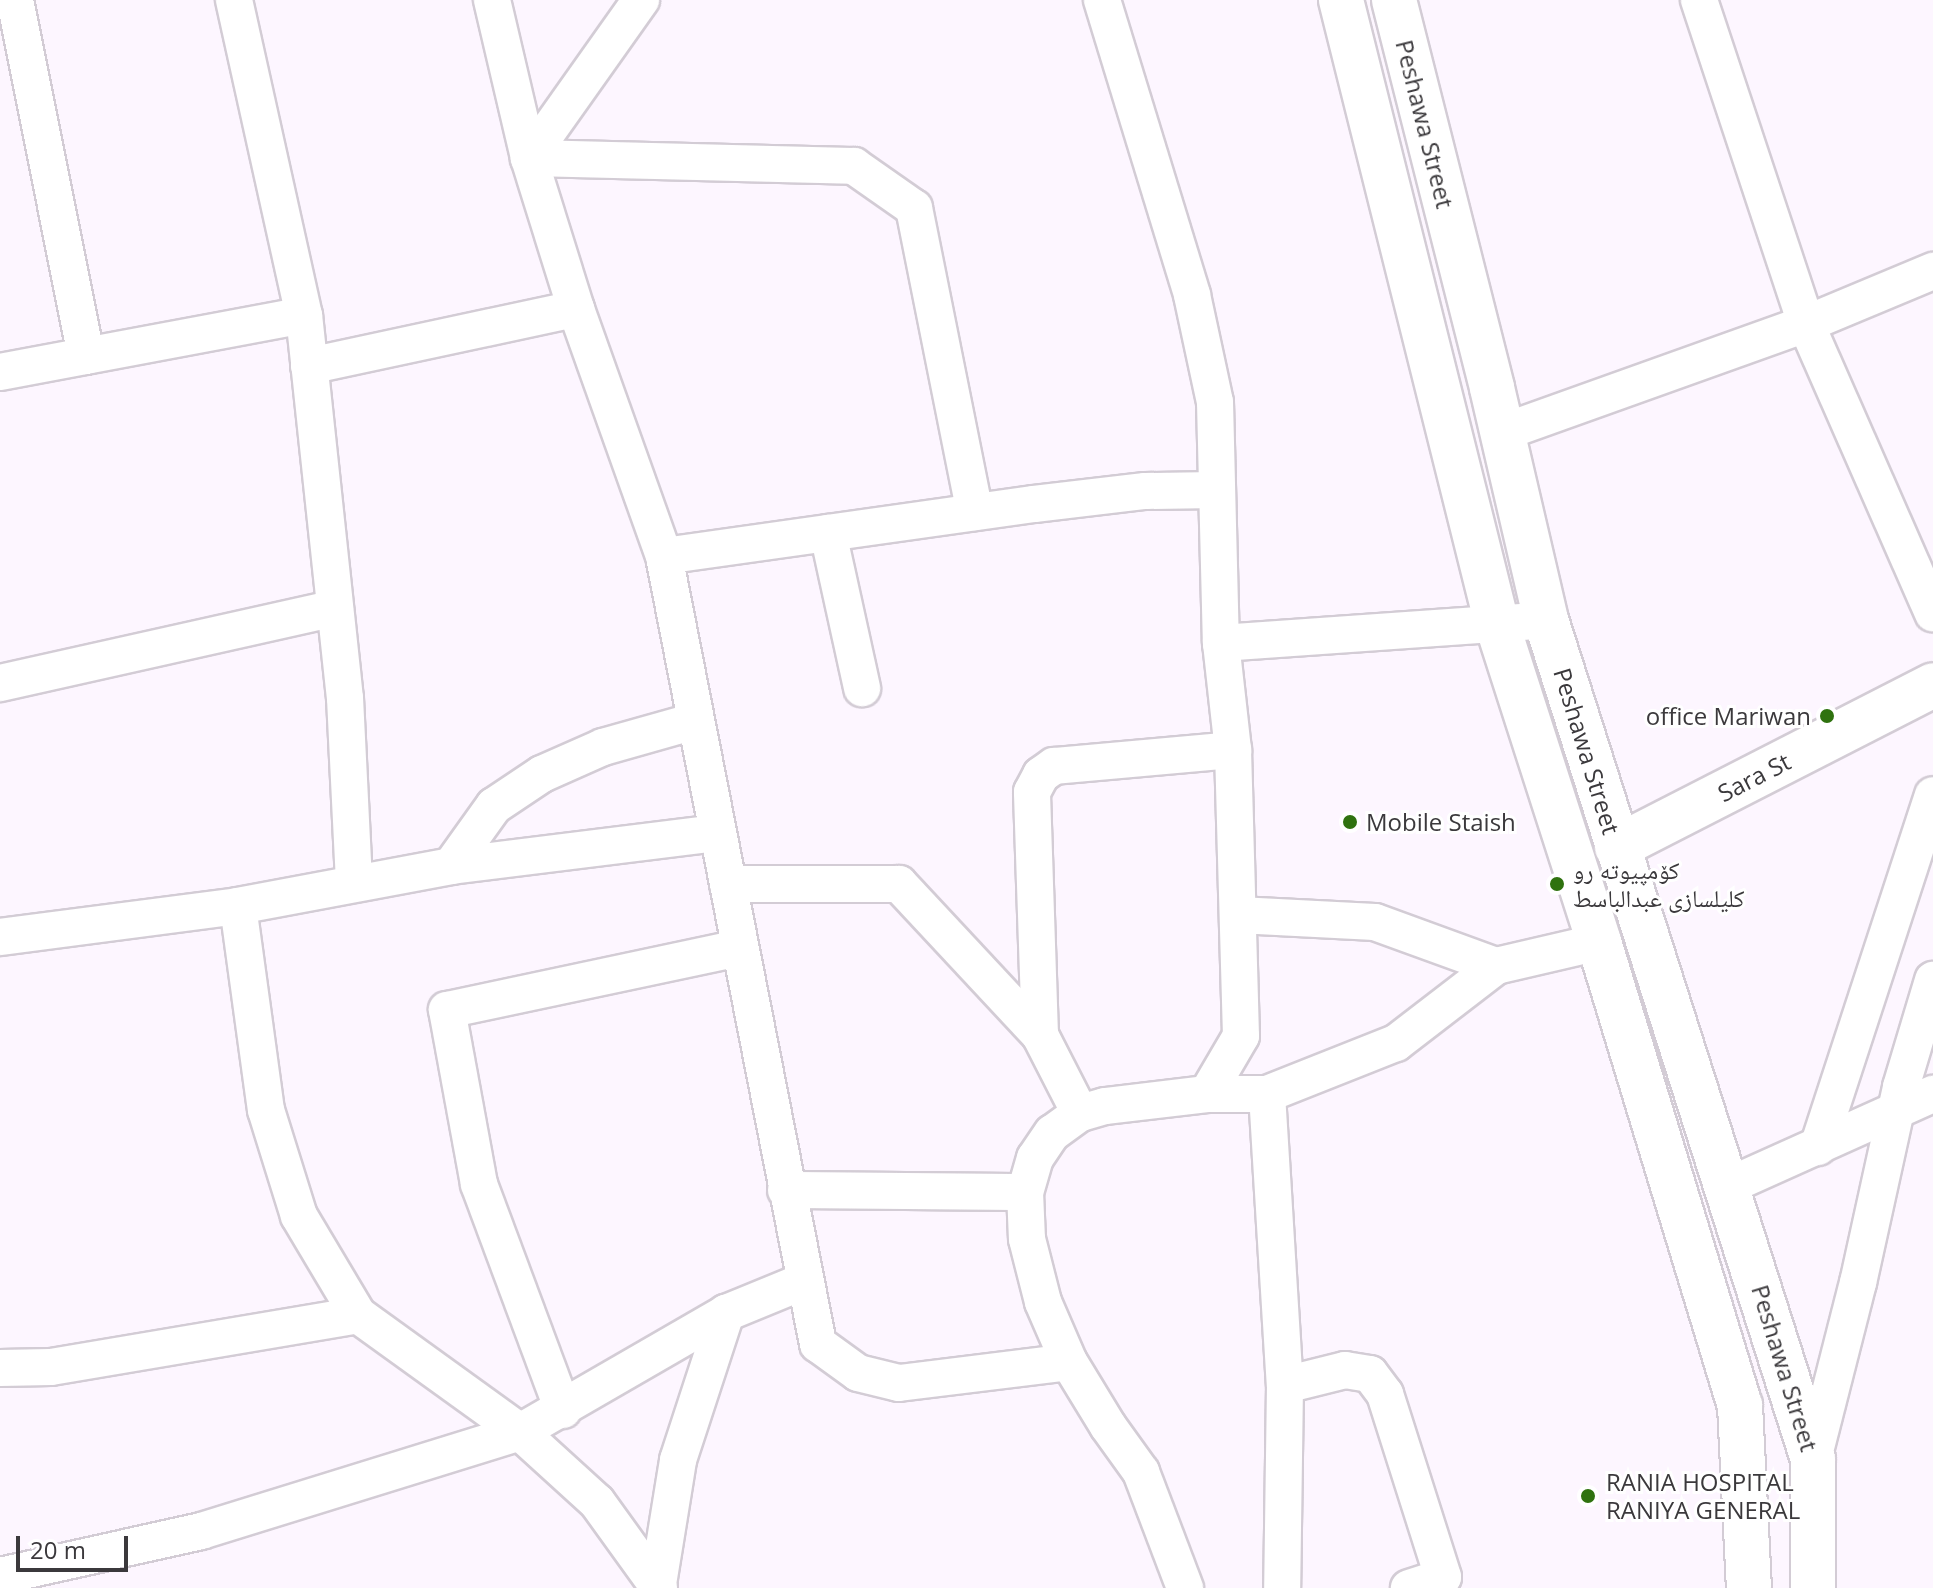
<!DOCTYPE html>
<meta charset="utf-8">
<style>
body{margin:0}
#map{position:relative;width:1933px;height:1588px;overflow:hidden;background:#fdf6ff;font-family:"Open Sans","Noto Naskh Arabic",sans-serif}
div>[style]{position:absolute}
.roads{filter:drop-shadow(2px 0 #d3ccd5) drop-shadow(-2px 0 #d3ccd5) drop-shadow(0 2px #d3ccd5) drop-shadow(0 -2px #d3ccd5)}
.minor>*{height:36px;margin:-18px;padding:0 18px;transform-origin:18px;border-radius:18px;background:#fff}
.secondary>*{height:44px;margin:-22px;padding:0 22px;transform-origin:22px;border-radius:22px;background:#fff}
.dots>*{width:22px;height:22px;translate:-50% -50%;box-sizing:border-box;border:4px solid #fff;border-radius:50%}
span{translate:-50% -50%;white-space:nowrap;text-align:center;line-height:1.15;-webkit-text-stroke:6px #fff;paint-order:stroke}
.street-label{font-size:24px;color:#3b393c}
.poi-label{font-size:24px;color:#3b393c}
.right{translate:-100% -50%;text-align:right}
.left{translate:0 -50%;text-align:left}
.scale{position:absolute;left:16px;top:1536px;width:112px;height:36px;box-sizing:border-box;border:4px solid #3b393c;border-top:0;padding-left:10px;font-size:24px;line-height:28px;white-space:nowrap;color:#3b393c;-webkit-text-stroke:6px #fff;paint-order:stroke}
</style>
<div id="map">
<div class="roads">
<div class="minor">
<div style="left:15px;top:0;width:363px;rotate:78.7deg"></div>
<div style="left:234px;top:0;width:323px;rotate:77.5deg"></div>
<div style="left:304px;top:315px;width:385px;rotate:83.9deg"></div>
<div style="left:345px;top:698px;width:184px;rotate:87.2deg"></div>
<div style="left:492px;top:0;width:162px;rotate:76.8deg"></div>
<div style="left:529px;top:158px;width:158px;rotate:72.7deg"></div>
<div style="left:576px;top:309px;width:262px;rotate:70.4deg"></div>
<div style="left:664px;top:556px;width:803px;rotate:78.94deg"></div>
<div style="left:818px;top:1344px;width:49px;rotate:35.9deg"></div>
<div style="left:858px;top:1373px;width:42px;rotate:13.7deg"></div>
<div style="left:899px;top:1383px;width:171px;rotate:-7deg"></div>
<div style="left:1102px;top:0;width:308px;rotate:73deg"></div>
<div style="left:1192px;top:295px;width:109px;rotate:77.9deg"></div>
<div style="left:1215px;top:402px;width:241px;rotate:88.6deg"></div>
<div style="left:1221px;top:643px;width:108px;rotate:83.6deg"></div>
<div style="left:1233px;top:750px;width:286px;rotate:88.4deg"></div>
<div style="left:1241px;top:1036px;width:67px;rotate:120.4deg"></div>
<div style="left:1207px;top:1094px;width:103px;rotate:173.3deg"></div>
<div style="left:1105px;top:1106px;width:26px;rotate:164deg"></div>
<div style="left:1080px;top:1113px;width:34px;rotate:144deg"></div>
<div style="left:1052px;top:1133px;width:30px;rotate:124deg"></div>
<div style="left:1035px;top:1158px;width:35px;rotate:106deg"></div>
<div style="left:1025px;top:1192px;width:47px;rotate:87.6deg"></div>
<div style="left:1027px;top:1239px;width:65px;rotate:75.7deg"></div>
<div style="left:1043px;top:1302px;width:65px;rotate:66.6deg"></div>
<div style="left:1069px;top:1362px;width:75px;rotate:58.6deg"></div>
<div style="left:1108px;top:1426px;width:57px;rotate:54.3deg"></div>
<div style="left:1141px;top:1472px;width:124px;rotate:69.2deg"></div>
<div style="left:1699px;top:0;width:341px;rotate:71.7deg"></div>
<div style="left:1806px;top:324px;width:316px;rotate:66.3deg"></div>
<div style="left:529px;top:158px;width:325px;rotate:1.4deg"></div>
<div style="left:854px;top:166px;width:73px;rotate:35deg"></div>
<div style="left:914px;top:208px;width:310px;rotate:78.7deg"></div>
<div style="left:529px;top:158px;width:194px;rotate:-54.7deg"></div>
<div style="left:309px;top:366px;width:273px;rotate:-12.1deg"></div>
<div style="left:0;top:372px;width:309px;rotate:-10.6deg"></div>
<div style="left:1501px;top:433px;width:324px;rotate:-19.7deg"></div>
<div style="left:1806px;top:324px;width:138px;rotate:-22.7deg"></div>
<div style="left:828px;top:533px;width:159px;rotate:77.6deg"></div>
<div style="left:664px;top:556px;width:374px;rotate:-8deg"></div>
<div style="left:1034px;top:504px;width:112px;rotate:-6.7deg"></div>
<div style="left:1145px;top:491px;width:71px;rotate:-0.8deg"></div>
<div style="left:1221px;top:643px;width:326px;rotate:-4deg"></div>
<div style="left:0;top:683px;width:343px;rotate:-12.6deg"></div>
<div style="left:451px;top:866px;width:74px;rotate:-54.4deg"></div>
<div style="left:494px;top:806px;width:58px;rotate:-33.7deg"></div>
<div style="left:542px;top:774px;width:67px;rotate:-23.9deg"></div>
<div style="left:603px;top:747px;width:96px;rotate:-15.8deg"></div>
<div style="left:728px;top:884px;width:171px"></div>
<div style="left:899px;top:884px;width:207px;rotate:47deg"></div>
<div style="left:1040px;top:1035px;width:88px;rotate:62.9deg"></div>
<div style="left:238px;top:906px;width:206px;rotate:82.2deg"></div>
<div style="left:266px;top:1110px;width:111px;rotate:72.7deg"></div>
<div style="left:299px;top:1216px;width:115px;rotate:59.2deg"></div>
<div style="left:358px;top:1315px;width:200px;rotate:35.8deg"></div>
<div style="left:520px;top:1432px;width:104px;rotate:42.3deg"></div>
<div style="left:597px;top:1502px;width:106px;rotate:54.2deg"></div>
<div style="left:1238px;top:915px;width:137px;rotate:2.9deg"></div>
<div style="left:1375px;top:922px;width:129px;rotate:20deg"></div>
<div style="left:1496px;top:966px;width:106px;rotate:-13.1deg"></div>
<div style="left:0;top:937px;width:240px;rotate:-7.4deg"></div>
<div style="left:238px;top:906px;width:217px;rotate:-10.6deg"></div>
<div style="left:451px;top:866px;width:267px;rotate:-7.1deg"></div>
<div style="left:1040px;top:1035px;width:243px;rotate:-91.9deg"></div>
<div style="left:1032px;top:792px;width:19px;rotate:-62deg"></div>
<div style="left:1041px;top:775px;width:16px;rotate:-35deg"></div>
<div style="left:1054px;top:766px;width:180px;rotate:-5.1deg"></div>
<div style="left:1207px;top:1094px;width:60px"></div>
<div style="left:1267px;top:1094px;width:139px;rotate:-21.6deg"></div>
<div style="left:1396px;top:1043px;width:126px;rotate:-37.6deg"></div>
<div style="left:1267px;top:1094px;width:292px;rotate:86.5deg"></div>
<div style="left:1285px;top:1385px;width:203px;rotate:90.8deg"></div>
<div style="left:1818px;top:1147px;width:370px;rotate:-71.9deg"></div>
<div style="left:1728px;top:1186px;width:225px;rotate:-24.2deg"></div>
<div style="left:786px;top:1190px;width:239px;rotate:0.5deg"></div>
<div style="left:0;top:1368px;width:51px;rotate:-1.1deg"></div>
<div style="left:51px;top:1367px;width:311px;rotate:-9.6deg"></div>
<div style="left:1285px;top:1385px;width:62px;rotate:-14deg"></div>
<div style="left:1345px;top:1370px;width:25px;rotate:9deg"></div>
<div style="left:1370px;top:1374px;width:25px;rotate:53deg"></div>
<div style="left:1385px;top:1394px;width:192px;rotate:72.4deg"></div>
<div style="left:1443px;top:1577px;width:36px;rotate:162deg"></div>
<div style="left:563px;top:1410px;width:241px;rotate:-110.4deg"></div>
<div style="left:479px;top:1184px;width:177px;rotate:-100.4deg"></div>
<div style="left:447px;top:1010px;width:298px;rotate:-12deg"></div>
<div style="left:1813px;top:1459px;width:182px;rotate:-75.7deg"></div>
<div style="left:1858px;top:1283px;width:201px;rotate:-77.6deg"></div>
<div style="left:1901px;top:1087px;width:112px;rotate:-73.3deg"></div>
<div style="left:0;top:1576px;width:206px;rotate:-12.6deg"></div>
<div style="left:201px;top:1531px;width:334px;rotate:-17.2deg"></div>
<div style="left:520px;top:1432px;width:238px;rotate:-30deg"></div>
<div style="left:726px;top:1313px;width:84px;rotate:-22.3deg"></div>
<div style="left:658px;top:1584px;width:126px;rotate:-80.8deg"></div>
<div style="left:678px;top:1460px;width:155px;rotate:-71.9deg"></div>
</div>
<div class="secondary">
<div style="left:1341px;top:0;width:643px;rotate:75.96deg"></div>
<div style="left:1497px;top:624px;width:334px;rotate:72.2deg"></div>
<div style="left:1599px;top:942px;width:484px;rotate:73.1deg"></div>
<div style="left:1740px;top:1405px;width:183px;rotate:87.2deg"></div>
<div style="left:1394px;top:0;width:400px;rotate:75.8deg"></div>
<div style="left:1492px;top:388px;width:238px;rotate:76.9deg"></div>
<div style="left:1546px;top:620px;width:880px;rotate:72.35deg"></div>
<div style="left:1813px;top:1459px;width:129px;rotate:90deg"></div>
<div style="left:1617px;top:847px;width:355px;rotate:-27.1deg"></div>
</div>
</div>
<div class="dots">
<div style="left:1827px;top:716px;background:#2f720f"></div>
<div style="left:1350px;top:822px;background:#2f720f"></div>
<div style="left:1557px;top:884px;background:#2f720f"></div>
<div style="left:1588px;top:1496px;background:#2f720f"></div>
</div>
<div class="street-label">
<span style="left:1425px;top:124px;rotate:76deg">Peshawa Street</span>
<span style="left:1587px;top:751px;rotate:73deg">Peshawa Street</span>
<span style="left:1754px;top:777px;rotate:-27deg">Sara St</span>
<span style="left:1785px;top:1368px;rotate:73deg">Peshawa Street</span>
</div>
<div class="poi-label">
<span class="right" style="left:1811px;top:716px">office Mariwan</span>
<span class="left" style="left:1366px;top:822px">Mobile Staish</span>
<span class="left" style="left:1573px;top:884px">کۆمپیوته رو<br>کلیلسازی عبدالباسط</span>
<span class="left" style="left:1606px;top:1496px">RANIA HOSPITAL<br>RANIYA GENERAL</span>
</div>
<div class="scale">20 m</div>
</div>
